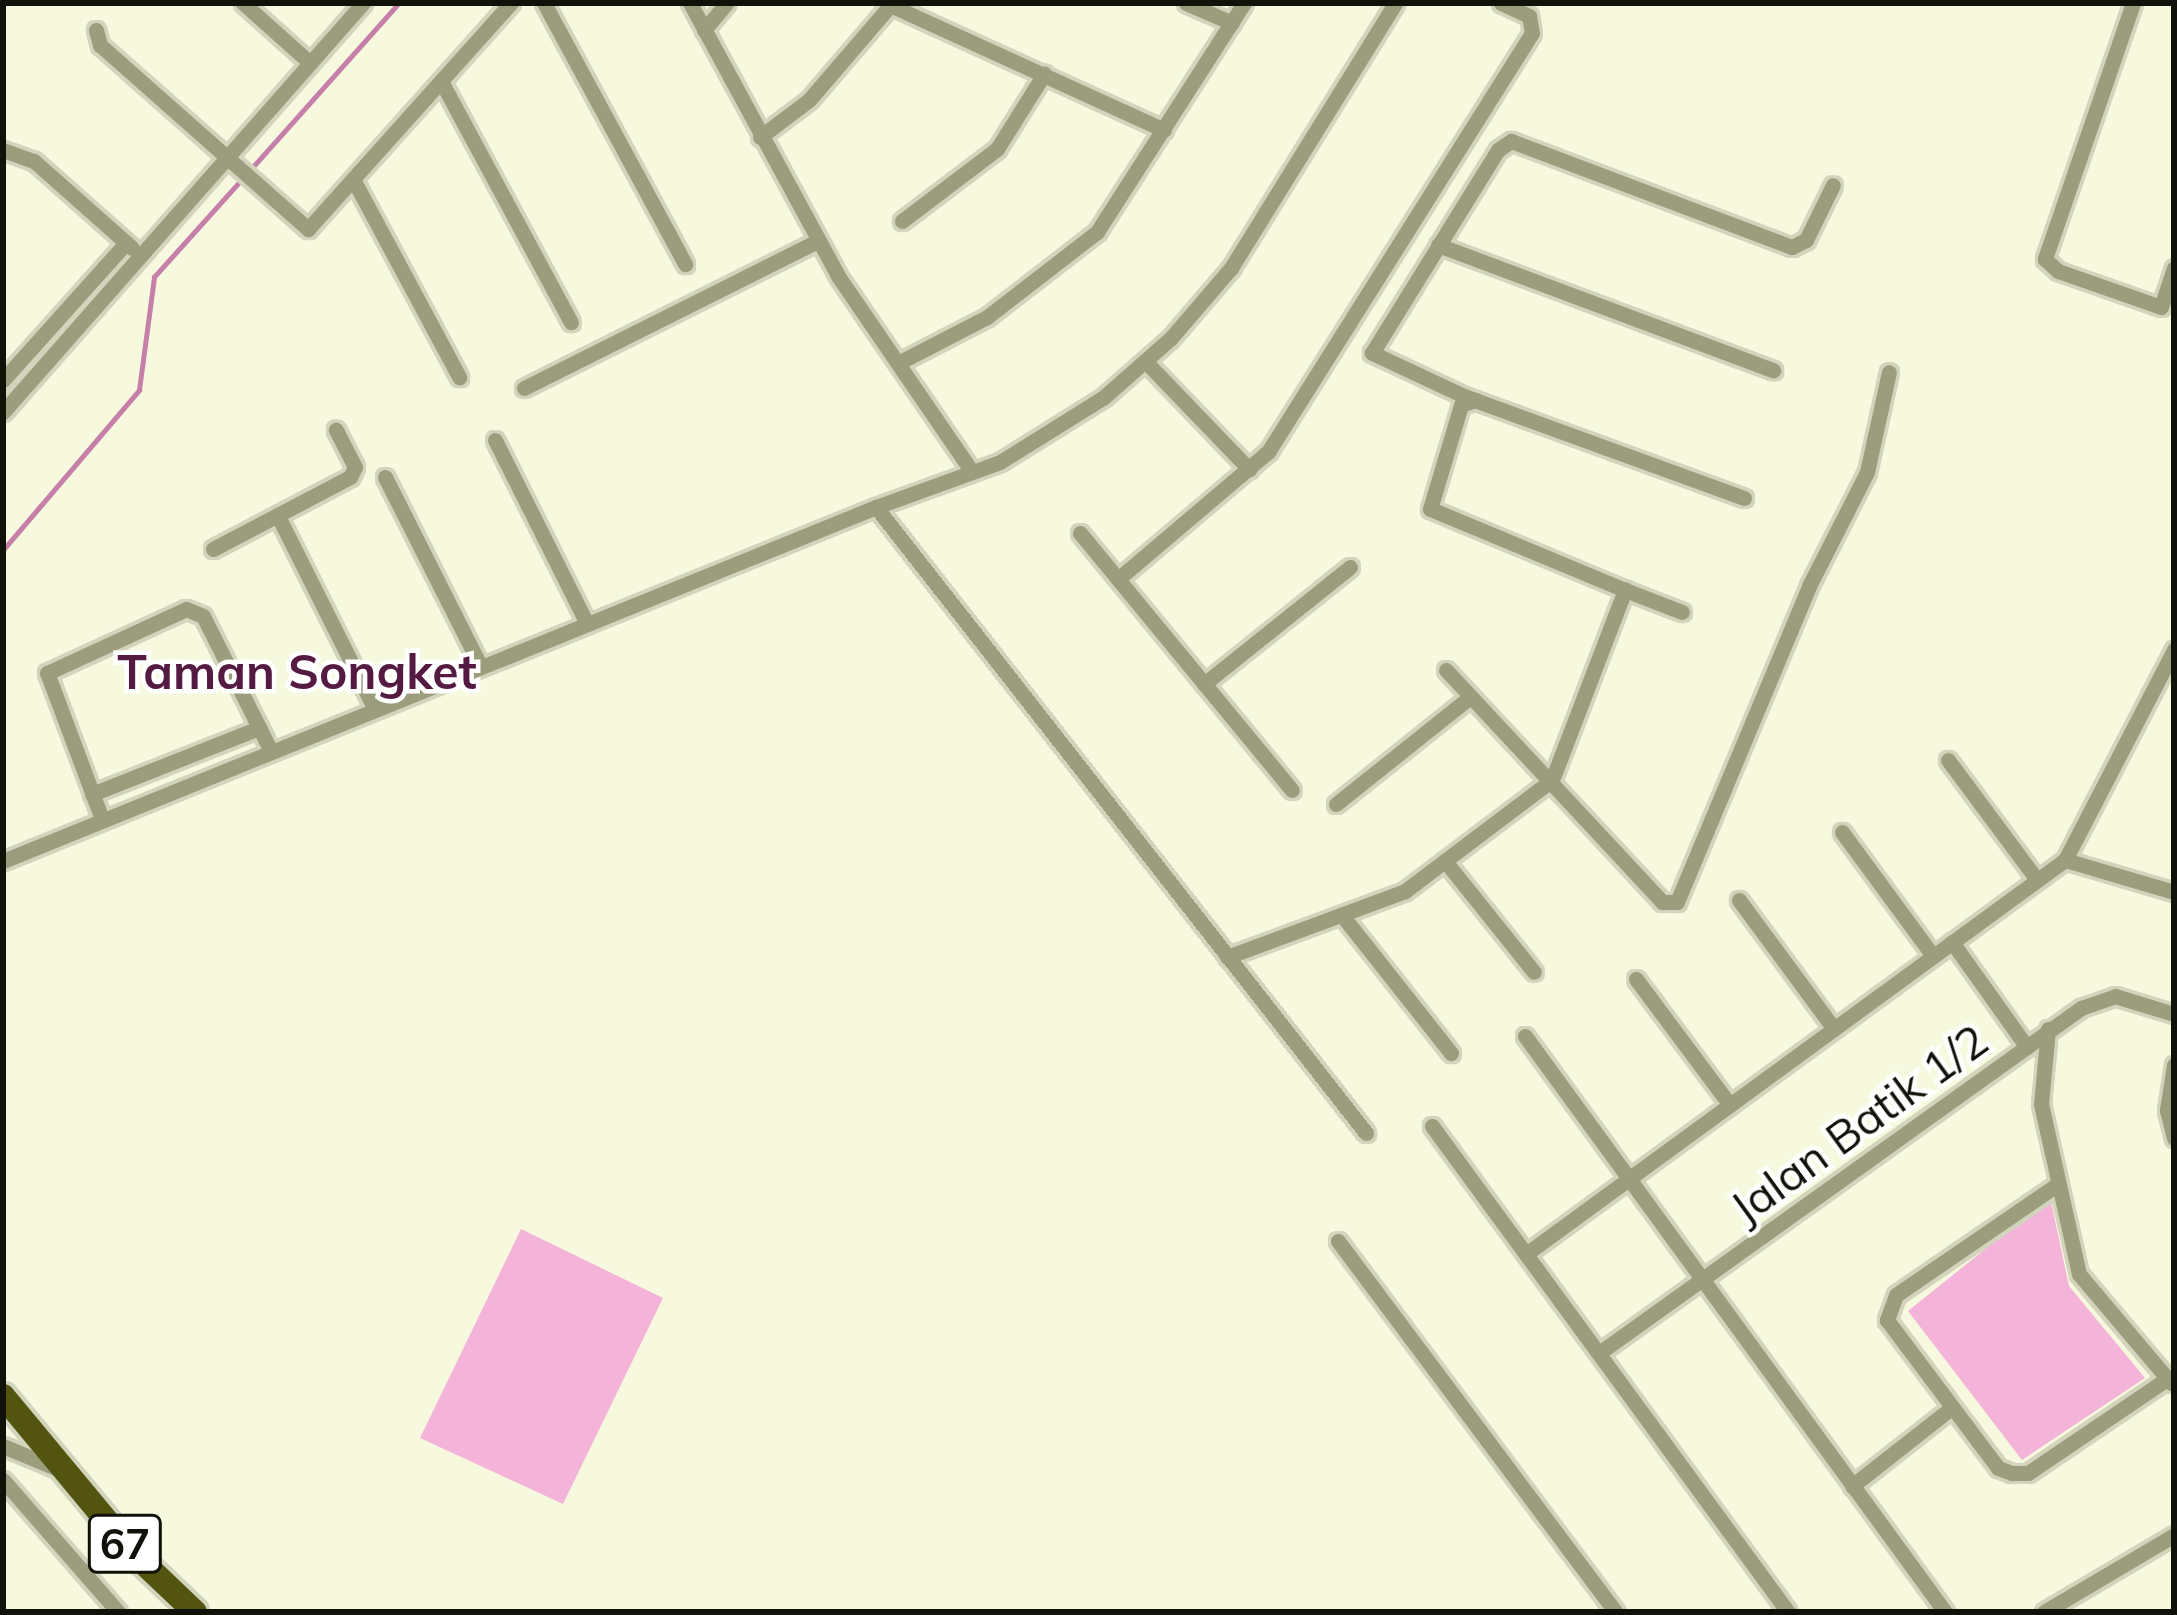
<!DOCTYPE html>
<style>
body{margin:0}
#map{position:relative;width:2177px;height:1615px;overflow:hidden;background:#f7f9de;font-family:Mulish,sans-serif}
div>[style]{position:absolute}
.green>*{inset:0;background:#f4b4d9}
.stream>*{height:4.5px;margin:-2.25px;padding:0 2.25px;transform-origin:2.25px;border-radius:2.25px;background:#c57fa8}
.roads{filter:drop-shadow(3px 0 #d2d4bc) drop-shadow(-3px 0 #d2d4bc) drop-shadow(0 3px #d2d4bc) drop-shadow(0 -3px #d2d4bc)}
.minor>*{height:15px;margin:-7.5px;padding:0 7.5px;transform-origin:7.5px;border-radius:7.5px;background:#9b9d7d}
.primary>*{height:24px;margin:-12px;padding:0 12px;transform-origin:12px;border-radius:12px;background:#535410}
span{translate:-50% -50%;white-space:nowrap;text-align:center;line-height:1.15;-webkit-text-stroke:9px #fff;paint-order:stroke}
.shield-label span{padding:3px 9px;background:#fff;border:3px solid;border-radius:9px;-webkit-text-stroke-width:0}
.shield-label{font-size:42px;color:#101108;font-weight:700}
.street-label{font-size:45px;color:#101108}
.neighbourhood-label{font-size:48px;color:#551a41;font-weight:700}
.frame{position:absolute;inset:0;border:6px solid #101108;pointer-events:none}
</style>
<div id="map">
<div class="green">
<div style="clip-path:polygon(2050px 1197px,2069px 1286px,2145px 1378px,2022px 1460px,1908px 1311px)"></div>
<div style="clip-path:polygon(521px 1229px,663px 1298px,563px 1504px,420px 1438px)"></div>
</div>
<div class="stream">
<div style="left:250px;top:170px;width:224px;rotate:-48.3deg"></div>
<div style="left:3px;top:550px;width:210px;rotate:-49.6deg"></div>
<div style="left:139px;top:390px;width:114px;rotate:-82.4deg"></div>
<div style="left:154px;top:277px;width:132px;rotate:-48.1deg"></div>
</div>
<div class="roads">
<div class="minor">
<div style="left:243px;top:3px;width:90px;rotate:41.8deg"></div>
<div style="left:544px;top:3px;width:297px;rotate:61.6deg"></div>
<div style="left:690px;top:3px;width:311px;rotate:61.5deg"></div>
<div style="left:838px;top:276px;width:235px;rotate:55.6deg"></div>
<div style="left:1186px;top:3px;width:50px;rotate:23.5deg"></div>
<div style="left:2133px;top:3px;width:271px;rotate:109deg"></div>
<div style="left:2045px;top:259px;width:18px;rotate:43deg"></div>
<div style="left:2058px;top:271px;width:109px;rotate:19.3deg"></div>
<div style="left:2161px;top:307px;width:41px;rotate:-71.6deg"></div>
<div style="left:890px;top:5px;width:301px;rotate:24.5deg"></div>
<div style="left:96px;top:30px;width:16px;rotate:75deg"></div>
<div style="left:100px;top:45px;width:278px;rotate:41.5deg"></div>
<div style="left:308px;top:229px;width:304px;rotate:-48.1deg"></div>
<div style="left:704px;top:30px;width:35px;rotate:-50deg"></div>
<div style="left:441px;top:81px;width:274px;rotate:61.7deg"></div>
<div style="left:760px;top:137px;width:61px;rotate:-37.1deg"></div>
<div style="left:809px;top:100px;width:128px;rotate:-49.4deg"></div>
<div style="left:3px;top:150px;width:33px;rotate:20deg"></div>
<div style="left:34px;top:161px;width:131px;rotate:41.6deg"></div>
<div style="left:353px;top:179px;width:225px;rotate:61.8deg"></div>
<div style="left:902px;top:221px;width:119px;rotate:-37.2deg"></div>
<div style="left:997px;top:149px;width:89px;rotate:-57.9deg"></div>
<div style="left:1438px;top:245px;width:358px;rotate:20.5deg"></div>
<div style="left:1146px;top:362px;width:149px;rotate:46.1deg"></div>
<div style="left:898px;top:363px;width:100px;rotate:-27.3deg"></div>
<div style="left:987px;top:317px;width:139px;rotate:-37.7deg"></div>
<div style="left:1097px;top:232px;width:272px;rotate:-57.3deg"></div>
<div style="left:3px;top:380px;width:184px;rotate:-48.1deg"></div>
<div style="left:524px;top:388px;width:328px;rotate:-26.6deg"></div>
<div style="left:3px;top:412px;width:545px;rotate:-48.65deg"></div>
<div style="left:495px;top:440px;width:203px;rotate:63.4deg"></div>
<div style="left:385px;top:477px;width:211px;rotate:63.2deg"></div>
<div style="left:1744px;top:498px;width:298px;rotate:-160deg"></div>
<div style="left:1464px;top:396px;width:102px;rotate:-154.9deg"></div>
<div style="left:1372px;top:353px;width:239px;rotate:-58.2deg"></div>
<div style="left:1498px;top:150px;width:16px;rotate:-35deg"></div>
<div style="left:1511px;top:141px;width:300px;rotate:20.7deg"></div>
<div style="left:1792px;top:247px;width:16px;rotate:-27deg"></div>
<div style="left:1806px;top:240px;width:61px;rotate:-63.9deg"></div>
<div style="left:876px;top:507px;width:132px;rotate:-19.9deg"></div>
<div style="left:1000px;top:462px;width:123px;rotate:-32deg"></div>
<div style="left:1104px;top:397px;width:89px;rotate:-41.4deg"></div>
<div style="left:1171px;top:338px;width:92px;rotate:-49.4deg"></div>
<div style="left:1231px;top:268px;width:312px;rotate:-58.2deg"></div>
<div style="left:278px;top:516px;width:215px;rotate:63.4deg"></div>
<div style="left:1080px;top:533px;width:333px;rotate:50.5deg"></div>
<div style="left:213px;top:549px;width:155px;rotate:-27.7deg"></div>
<div style="left:350px;top:477px;width:11px;rotate:-63deg"></div>
<div style="left:355px;top:467px;width:42px;rotate:-117.2deg"></div>
<div style="left:1118px;top:579px;width:197px;rotate:-40.3deg"></div>
<div style="left:1268px;top:452px;width:495px;rotate:-57.8deg"></div>
<div style="left:1532px;top:33px;width:17px;rotate:-100deg"></div>
<div style="left:1529px;top:16px;width:31px;rotate:-155deg"></div>
<div style="left:1625px;top:590px;width:61px;rotate:21.1deg"></div>
<div style="left:1446px;top:670px;width:317px;rotate:47deg"></div>
<div style="left:1662px;top:902px;width:15px"></div>
<div style="left:1677px;top:902px;width:342px;rotate:-67.3deg"></div>
<div style="left:1809px;top:586px;width:128px;rotate:-63deg"></div>
<div style="left:1867px;top:472px;width:102px;rotate:-77.6deg"></div>
<div style="left:1204px;top:684px;width:187px;rotate:-38.7deg"></div>
<div style="left:1948px;top:760px;width:149px;rotate:53.4deg"></div>
<div style="left:92px;top:794px;width:180px;rotate:-21.6deg"></div>
<div style="left:1336px;top:804px;width:170px;rotate:-38.6deg"></div>
<div style="left:102px;top:819px;width:156px;rotate:-110.6deg"></div>
<div style="left:47px;top:673px;width:153px;rotate:-24.7deg"></div>
<div style="left:186px;top:609px;width:18px;rotate:22deg"></div>
<div style="left:203px;top:616px;width:149px;rotate:63.3deg"></div>
<div style="left:1842px;top:832px;width:154px;rotate:53.7deg"></div>
<div style="left:2065px;top:860px;width:114px;rotate:16.4deg"></div>
<div style="left:3px;top:861px;width:942px;rotate:-22.07deg"></div>
<div style="left:876px;top:507px;width:795px;rotate:51.95deg"></div>
<div style="left:1445px;top:861px;width:142px;rotate:51.3deg"></div>
<div style="left:1739px;top:900px;width:160px;rotate:53.6deg"></div>
<div style="left:1345px;top:919px;width:171px;rotate:51.7deg"></div>
<div style="left:1952px;top:942px;width:129px;rotate:54.5deg"></div>
<div style="left:1227px;top:957px;width:190px;rotate:-20.3deg"></div>
<div style="left:1405px;top:891px;width:184px;rotate:-37.1deg"></div>
<div style="left:1552px;top:780px;width:204px;rotate:-69deg"></div>
<div style="left:1625px;top:590px;width:211px;rotate:-157.4deg"></div>
<div style="left:1430px;top:509px;width:109px;rotate:-73.4deg"></div>
<div style="left:1461px;top:405px;width:15px;rotate:-20deg"></div>
<div style="left:1636px;top:979px;width:157px;rotate:53.3deg"></div>
<div style="left:2048px;top:1029px;width:75px;rotate:95.3deg"></div>
<div style="left:2041px;top:1104px;width:174px;rotate:77.4deg"></div>
<div style="left:2079px;top:1274px;width:143px;rotate:49.8deg"></div>
<div style="left:1525px;top:1036px;width:713px;rotate:53.9deg"></div>
<div style="left:2174px;top:1065px;width:46px;rotate:98.8deg"></div>
<div style="left:2167px;top:1110px;width:29px;rotate:76deg"></div>
<div style="left:1432px;top:1126px;width:602px;rotate:53.78deg"></div>
<div style="left:2058px;top:1184px;width:196px;rotate:145.6deg"></div>
<div style="left:1896px;top:1295px;width:27px;rotate:110deg"></div>
<div style="left:1887px;top:1320px;width:185px;rotate:53.1deg"></div>
<div style="left:1998px;top:1468px;width:15px;rotate:20deg"></div>
<div style="left:2012px;top:1473px;width:16px"></div>
<div style="left:2028px;top:1473px;width:168px;rotate:-34.1deg"></div>
<div style="left:1338px;top:1241px;width:464px;rotate:53.2deg"></div>
<div style="left:1526px;top:1254px;width:668px;rotate:-36.17deg"></div>
<div style="left:2065px;top:860px;width:237px;rotate:-62.6deg"></div>
<div style="left:1599px;top:1353px;width:593px;rotate:-35.59deg"></div>
<div style="left:2081px;top:1008px;width:36px;rotate:-19deg"></div>
<div style="left:2115px;top:996px;width:62px;rotate:17deg"></div>
<div style="left:3px;top:1446px;width:60px;rotate:22.7deg"></div>
<div style="left:3px;top:1480px;width:175px;rotate:48.9deg"></div>
<div style="left:1852px;top:1486px;width:126px;rotate:-38.2deg"></div>
<div style="left:2044px;top:1612px;width:151px;rotate:-30.6deg"></div>
</div>
<div class="primary">
<div style="left:3px;top:1396px;width:205px;rotate:50.3deg"></div>
<div style="left:134px;top:1554px;width:84px;rotate:43.6deg"></div>
</div>
</div>
<div class="shield-label">
<span style="left:125px;top:1544px">67</span>
</div>
<div class="street-label">
<span style="left:1859px;top:1124px;rotate:-36deg">Jalan Batik 1/2</span>
</div>
<div class="neighbourhood-label">
<span style="left:297px;top:672px">Taman Songket</span>
</div>
<div class="frame"></div>
</div>
